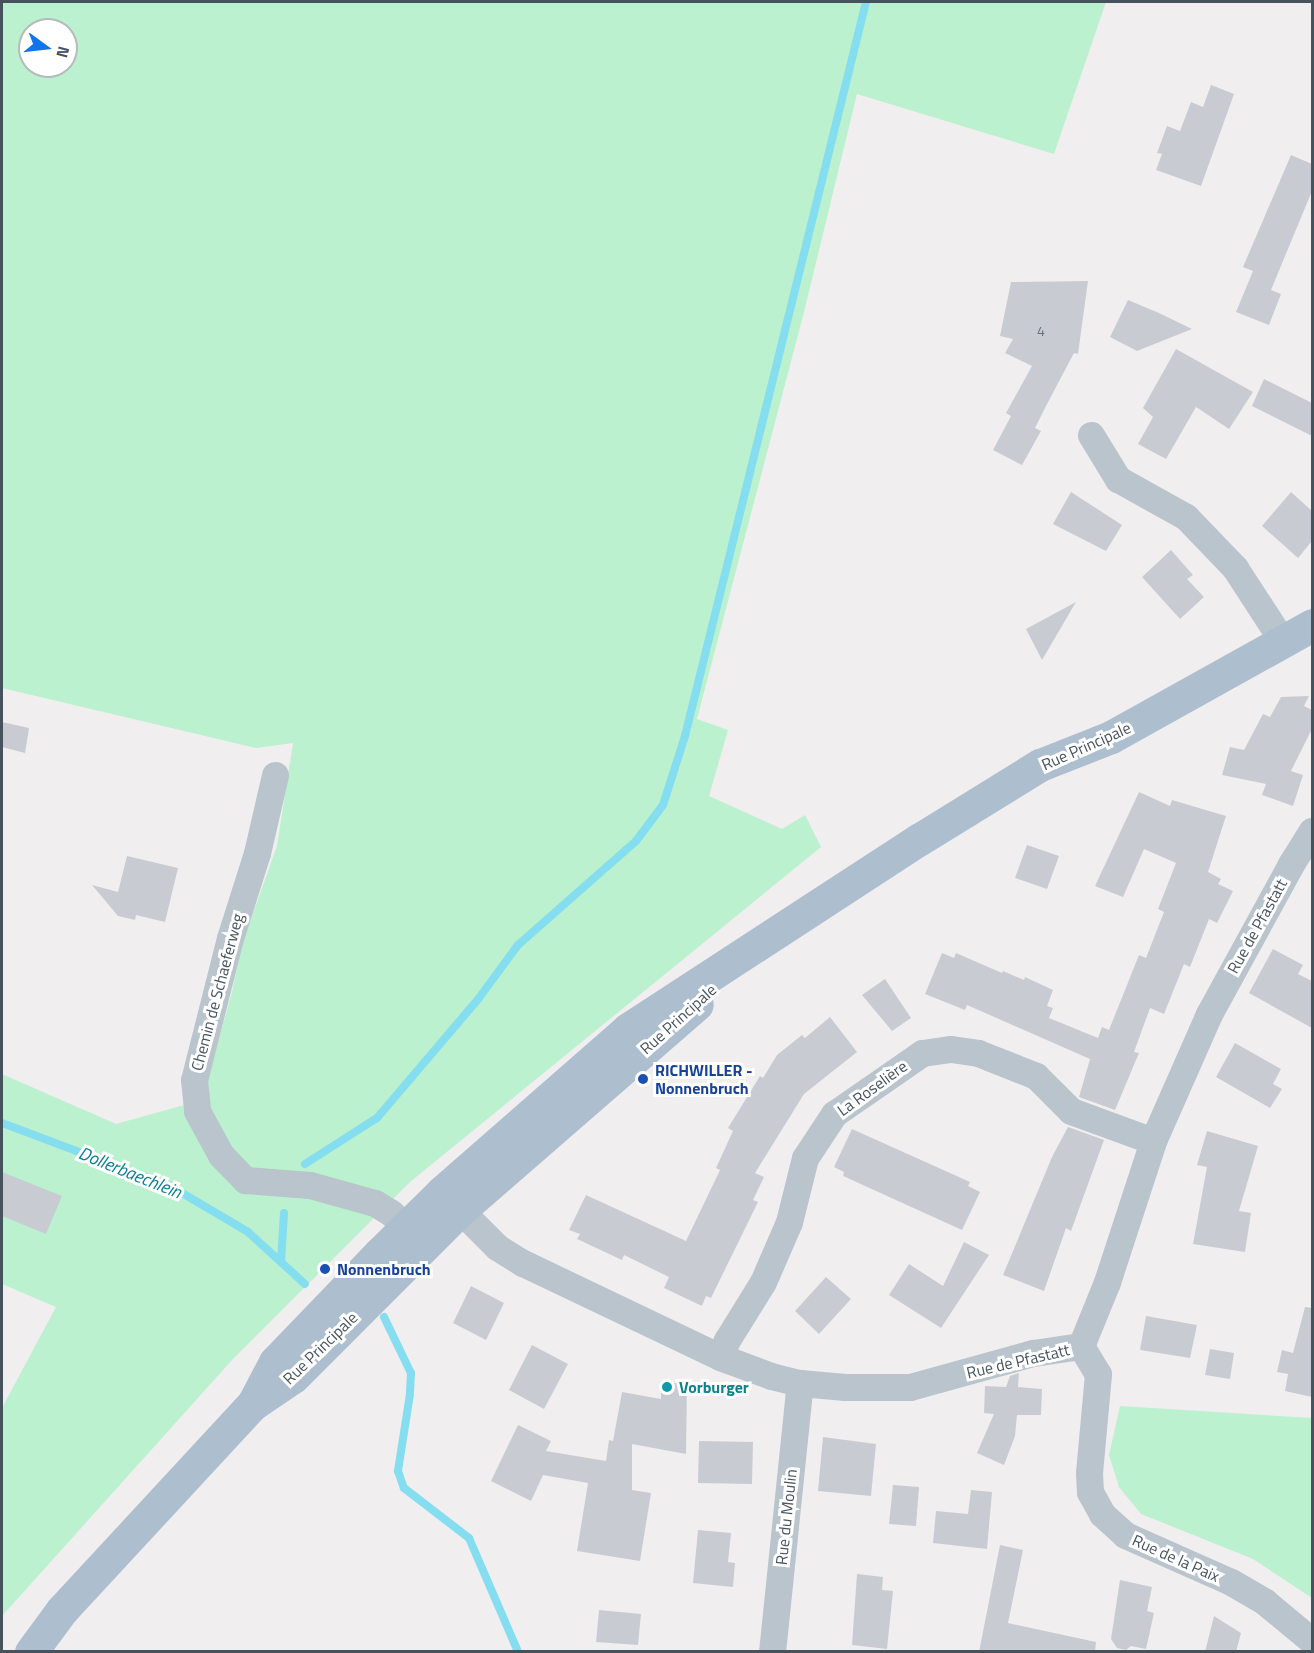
<!DOCTYPE html>
<meta charset="utf-8">
<style>
body{margin:0}
#map{position:relative;width:1314px;height:1653px;overflow:hidden;background:#f1eeef;font-family:"Titillium Web",sans-serif}
div>[style]{position:absolute}
.green>*{inset:0;background:#bbf1ce}
.stream>*{height:8px;margin:-4px;padding:0 4px;transform-origin:4px;border-radius:4px;background:#85ddf0}
.building>*{inset:0;background:#c8ccd2}
.minor>*{height:27px;margin:-13.5px;padding:0 13.5px;transform-origin:13.5px;border-radius:13.5px;background:#b9c4cc}
.major>*{height:33px;margin:-16.5px;padding:0 16.5px;transform-origin:16.5px;border-radius:16.5px;background:#adbfcf}
.dots>*{width:16px;height:16px;translate:-50% -50%;box-sizing:border-box;border:3px solid #fff;border-radius:50%}
span{translate:-50% -50%;white-space:nowrap;text-align:center;line-height:1.15;-webkit-text-stroke:6px #fff;paint-order:stroke}
.number-label{font-size:14px;color:#66717a}
.number-label span{-webkit-text-stroke-width:0}
.street-label{font-size:16px;color:#46535d}
.transit-label{font-size:16px;color:#164399;font-weight:700}
.left{translate:0 -50%;text-align:left}
.culture-label{font-size:16px;color:#0d838f;font-weight:700}
.water-label{font-size:18px;color:#077e99;font-style:italic}
.frame{position:absolute;inset:0;border:3px solid #46535d;pointer-events:none}
.north{position:absolute;left:18px;top:18px;width:60px;height:60px;box-sizing:border-box;background:#fff;border:2px solid #b5babe;border-radius:50%;rotate:105deg;font-size:16px;font-weight:700;line-height:24px;text-align:center;color:#46535d}
.north::after{content:'';display:block;margin:auto;width:21px;height:27px;background:#1074ea;clip-path:polygon(50% 0,100% 100%,50% 72%,0 100%)}
</style>
<div id="map">
<div class="green">
<div style="clip-path:polygon(evenodd,2px 2px,1106px 2px,1054px 154px,857px 94px,804px 312px,697px 719px,728px 730px,709px 796px,782px 829px,805px 815px,821px 847px,410px 1182px,232px 1360px,2px 1616px,2px 1408px,56px 1307px,2px 1284px,2px 1074px,116px 1124px,202px 1100px,232px 992px,242px 944px,277px 846px,293px 743px,256px 748px,2px 688px,2px 2px,30px 30px,66px 30px,66px 66px,30px 66px,30px 30px)"></div>
<div style="clip-path:polygon(1120px 1406px,1312px 1418px,1312px 1598px,1253px 1559px,1141px 1514px,1119px 1487px,1109px 1455px)"></div>
</div>
<div class="stream">
<div style="left:2px;top:1123px;width:182px;rotate:20.6deg"></div>
<div style="left:172px;top:1187px;width:88px;rotate:30.6deg"></div>
<div style="left:248px;top:1232px;width:77px;rotate:42.4deg"></div>
<div style="left:305px;top:1164px;width:85px;rotate:-32.6deg"></div>
<div style="left:377px;top:1118px;width:157px;rotate:-49.6deg"></div>
<div style="left:479px;top:998px;width:66px;rotate:-53.7deg"></div>
<div style="left:518px;top:945px;width:157px;rotate:-41.4deg"></div>
<div style="left:636px;top:841px;width:45px;rotate:-53.1deg"></div>
<div style="left:663px;top:805px;width:72px;rotate:-72.3deg"></div>
<div style="left:685px;top:736px;width:756px;rotate:-76.15deg"></div>
<div style="left:281px;top:1262px;width:49px;rotate:-86.5deg"></div>
<div style="left:384px;top:1317px;width:62px;rotate:64.3deg"></div>
<div style="left:411px;top:1373px;width:21px;rotate:93deg"></div>
<div style="left:410px;top:1394px;width:78px;rotate:98.9deg"></div>
<div style="left:398px;top:1471px;width:18px;rotate:71deg"></div>
<div style="left:404px;top:1488px;width:82px;rotate:37.6deg"></div>
<div style="left:469px;top:1538px;width:124px;rotate:66.7deg"></div>
</div>
<div class="building">
<div style="clip-path:polygon(1211px 85px,1234px 94px,1201px 186px,1156px 170px,1162px 154px,1157px 153px,1167px 126px,1180px 131px,1191px 102px,1203px 107px)"></div>
<div style="clip-path:polygon(1291px 155px,1312px 164px,1312px 191px,1271px 290px,1281px 294px,1269px 325px,1236px 312px,1253px 271px,1243px 267px)"></div>
<div style="clip-path:polygon(1088px 281px,1078px 354px,1074px 353px,1046px 406px,1035px 428px,1041px 431px,1022px 465px,993px 450px,1011px 416px,1006px 413px,1032px 366px,1005px 353px,1013px 339px,1000px 336px,1011px 282px)"></div>
<div style="clip-path:polygon(1128px 300px,1159px 313px,1192px 329px,1137px 351px,1110px 337px)"></div>
<div style="clip-path:polygon(1176px 349px,1253px 392px,1229px 429px,1196px 407px,1166px 459px,1138px 444px,1153px 417px,1143px 408px)"></div>
<div style="clip-path:polygon(1264px 379px,1312px 403px,1312px 436px,1252px 406px)"></div>
<div style="clip-path:polygon(1071px 492px,1122px 525px,1106px 551px,1053px 524px)"></div>
<div style="clip-path:polygon(1291px 492px,1312px 511px,1312px 541px,1298px 558px,1262px 526px)"></div>
<div style="clip-path:polygon(1171px 550px,1193px 575px,1187px 579px,1204px 597px,1180px 619px,1142px 577px)"></div>
<div style="clip-path:polygon(1076px 602px,1042px 660px,1026px 629px)"></div>
<div style="clip-path:polygon(1309px 696px,1304px 706px,1312px 710px,1312px 729px,1291px 771px,1303px 775px,1293px 806px,1262px 795px,1266px 784px,1222px 775px,1230px 747px,1244px 750px,1263px 714px,1270px 717px,1281px 697px)"></div>
<div style="clip-path:polygon(2px 722px,29px 728px,25px 753px,2px 747px)"></div>
<div style="clip-path:polygon(1139px 792px,1170px 806px,1172px 800px,1226px 816px,1208px 872px,1221px 879px,1218px 884px,1233px 891px,1217px 923px,1209px 919px,1190px 967px,1184px 964px,1164px 1014px,1150px 1008px,1134px 1052px,1139px 1053px,1115px 1110px,1079px 1097px,1090px 1059px,967px 1005px,965px 1010px,925px 994px,942px 953px,954px 958px,956px 953px,1002px 973px,1003px 971px,1024px 980px,1025px 977px,1053px 990px,1047px 1006px,1053px 1008px,1049px 1018px,1098px 1038px,1102px 1027px,1109px 1030px,1139px 955px,1146px 958px,1164px 912px,1158px 909px,1176px 863px,1144px 849px,1123px 897px,1095px 886px)"></div>
<div style="clip-path:polygon(1027px 845px,1059px 856px,1047px 889px,1015px 878px)"></div>
<div style="clip-path:polygon(127px 856px,178px 868px,165px 922px,136px 915px,135px 920px,118px 916px,92px 885px,118px 892px)"></div>
<div style="clip-path:polygon(1273px 949px,1303px 965px,1298px 974px,1312px 981px,1312px 1028px,1249px 993px)"></div>
<div style="clip-path:polygon(885px 979px,911px 1018px,892px 1031px,862px 995px)"></div>
<div style="clip-path:polygon(830px 1017px,857px 1052px,804px 1094px,755px 1173px,764px 1177px,753px 1200px,758px 1202px,711px 1298px,706px 1296px,702px 1306px,664px 1288px,669px 1277px,624px 1255px,622px 1260px,577px 1239px,580px 1234px,569px 1230px,586px 1195px,686px 1241px,720px 1170px,716px 1168px,733px 1131px,728px 1128px,760px 1076px,763px 1078px,777px 1055px,802px 1035px,805px 1038px)"></div>
<div style="clip-path:polygon(1235px 1043px,1281px 1069px,1273px 1084px,1282px 1089px,1270px 1108px,1216px 1077px)"></div>
<div style="clip-path:polygon(1068px 1127px,1104px 1140px,1071px 1231px,1066px 1228px,1044px 1291px,1003px 1275px,1052px 1157px)"></div>
<div style="clip-path:polygon(852px 1129px,970px 1182px,968px 1186px,980px 1192px,962px 1230px,843px 1176px,844px 1172px,834px 1167px)"></div>
<div style="clip-path:polygon(1207px 1131px,1258px 1146px,1239px 1211px,1251px 1213px,1245px 1252px,1193px 1244px,1207px 1167px,1197px 1165px)"></div>
<div style="clip-path:polygon(2px 1172px,62px 1196px,46px 1234px,2px 1216px)"></div>
<div style="clip-path:polygon(964px 1242px,989px 1255px,941px 1328px,889px 1295px,909px 1264px,943px 1286px)"></div>
<div style="clip-path:polygon(826px 1277px,851px 1299px,819px 1334px,795px 1311px)"></div>
<div style="clip-path:polygon(471px 1286px,504px 1303px,486px 1340px,453px 1323px)"></div>
<div style="clip-path:polygon(1305px 1307px,1312px 1308px,1312px 1397px,1285px 1391px,1288px 1374px,1277px 1372px,1282px 1350px,1293px 1353px)"></div>
<div style="clip-path:polygon(1146px 1316px,1197px 1325px,1190px 1358px,1140px 1350px)"></div>
<div style="clip-path:polygon(532px 1345px,568px 1364px,544px 1409px,509px 1390px)"></div>
<div style="clip-path:polygon(1210px 1349px,1234px 1353px,1230px 1379px,1205px 1375px)"></div>
<div style="clip-path:polygon(1019px 1373px,1018px 1387px,1042px 1389px,1041px 1415px,1017px 1415px,1015px 1436px,1004px 1465px,977px 1453px,994px 1414px,984px 1413px,985px 1386px,1006px 1387px,1010px 1376px)"></div>
<div style="clip-path:polygon(661px 1383px,687px 1383px,686px 1454px,632px 1444px,632px 1490px,651px 1493px,640px 1561px,577px 1551px,588px 1483px,543px 1475px,531px 1501px,491px 1481px,518px 1425px,551px 1441px,546px 1451px,606px 1461px,609px 1440px,613px 1441px,622px 1392px,661px 1399px)"></div>
<div style="clip-path:polygon(823px 1437px,876px 1444px,871px 1496px,818px 1491px)"></div>
<div style="clip-path:polygon(699px 1441px,753px 1442px,752px 1484px,698px 1483px)"></div>
<div style="clip-path:polygon(893px 1485px,919px 1487px,916px 1526px,889px 1524px)"></div>
<div style="clip-path:polygon(971px 1490px,992px 1492px,987px 1549px,933px 1543px,936px 1511px,968px 1514px)"></div>
<div style="clip-path:polygon(698px 1530px,731px 1533px,728px 1562px,735px 1563px,733px 1587px,693px 1583px)"></div>
<div style="clip-path:polygon(1000px 1545px,1023px 1550px,1008px 1623px,1096px 1642px,1095px 1652px,979px 1652px)"></div>
<div style="clip-path:polygon(857px 1574px,883px 1577px,882px 1590px,893px 1591px,887px 1649px,852px 1645px)"></div>
<div style="clip-path:polygon(1120px 1580px,1152px 1587px,1147px 1611px,1154px 1613px,1146px 1649px,1131px 1646px,1126px 1650px,1117px 1648px,1111px 1639px)"></div>
<div style="clip-path:polygon(599px 1610px,641px 1614px,638px 1645px,596px 1642px)"></div>
<div style="clip-path:polygon(1214px 1616px,1241px 1633px,1236px 1652px,1205px 1652px)"></div>
</div>
<div class="minor">
<div style="left:1091px;top:435px;width:52px;rotate:58.5deg"></div>
<div style="left:1118px;top:479px;width:78px;rotate:29.2deg"></div>
<div style="left:1186px;top:517px;width:71px;rotate:46.1deg"></div>
<div style="left:1235px;top:568px;width:88px;rotate:57deg"></div>
<div style="left:275px;top:775px;width:80px;rotate:103deg"></div>
<div style="left:257px;top:853px;width:89px;rotate:107.6deg"></div>
<div style="left:230px;top:938px;width:146px;rotate:104.2deg"></div>
<div style="left:194px;top:1080px;width:31px;rotate:84deg"></div>
<div style="left:197px;top:1111px;width:50px;rotate:61.4deg"></div>
<div style="left:221px;top:1155px;width:35px;rotate:46deg"></div>
<div style="left:245px;top:1180px;width:65px;rotate:4.4deg"></div>
<div style="left:310px;top:1185px;width:67px;rotate:15.5deg"></div>
<div style="left:375px;top:1203px;width:19px;rotate:32deg"></div>
<div style="left:391px;top:1213px;width:42px;rotate:42.1deg"></div>
<div style="left:446px;top:1196px;width:72px;rotate:45deg"></div>
<div style="left:497px;top:1247px;width:31px;rotate:32deg"></div>
<div style="left:523px;top:1263px;width:218px;rotate:25.5deg"></div>
<div style="left:720px;top:1357px;width:54px;rotate:20.4deg"></div>
<div style="left:771px;top:1376px;width:30px;rotate:14deg"></div>
<div style="left:800px;top:1383px;width:45px;rotate:5.1deg"></div>
<div style="left:845px;top:1387px;width:65px"></div>
<div style="left:910px;top:1387px;width:128px;rotate:-15.5deg"></div>
<div style="left:1033px;top:1353px;width:49px;rotate:-8.3deg"></div>
<div style="left:1081px;top:1346px;width:69px;rotate:-67.9deg"></div>
<div style="left:1107px;top:1282px;width:148px;rotate:-71.9deg"></div>
<div style="left:1153px;top:1141px;width:139px;rotate:-66.2deg"></div>
<div style="left:1209px;top:1014px;width:171px;rotate:-61.3deg"></div>
<div style="left:1291px;top:864px;width:39px;rotate:-58deg"></div>
<div style="left:1081px;top:1346px;width:33px;rotate:59deg"></div>
<div style="left:1098px;top:1374px;width:99px;rotate:95.2deg"></div>
<div style="left:1089px;top:1473px;width:19px;rotate:87deg"></div>
<div style="left:1090px;top:1492px;width:25px;rotate:61deg"></div>
<div style="left:1102px;top:1514px;width:31px;rotate:42deg"></div>
<div style="left:1125px;top:1535px;width:116px;rotate:23.9deg"></div>
<div style="left:1231px;top:1582px;width:39px;rotate:30deg"></div>
<div style="left:1265px;top:1602px;width:61px;rotate:39.7deg"></div>
<div style="left:720px;top:1357px;width:18px;rotate:-68deg"></div>
<div style="left:727px;top:1340px;width:68px;rotate:-58.2deg"></div>
<div style="left:763px;top:1282px;width:65px;rotate:-66.6deg"></div>
<div style="left:789px;top:1222px;width:66px;rotate:-76deg"></div>
<div style="left:805px;top:1158px;width:53px;rotate:-56.6deg"></div>
<div style="left:834px;top:1114px;width:107px;rotate:-34.7deg"></div>
<div style="left:922px;top:1053px;width:29px;rotate:-8deg"></div>
<div style="left:951px;top:1049px;width:27px;rotate:8deg"></div>
<div style="left:978px;top:1053px;width:62px;rotate:21.6deg"></div>
<div style="left:1036px;top:1076px;width:49px;rotate:45deg"></div>
<div style="left:1071px;top:1111px;width:87px;rotate:20.1deg"></div>
<div style="left:772px;top:1652px;width:270px;rotate:-84.1deg"></div>
</div>
<div class="major">
<div style="left:253px;top:1404px;width:47px;rotate:-62.4deg"></div>
<div style="left:275px;top:1362px;width:150px;rotate:-46.1deg"></div>
<div style="left:379px;top:1254px;width:88px;rotate:-44.5deg"></div>
<div style="left:442px;top:1192px;width:247px;rotate:-41.2deg"></div>
<div style="left:628px;top:1029px;width:348px;rotate:-33.1deg"></div>
<div style="left:920px;top:839px;width:141px;rotate:-31.7deg"></div>
<div style="left:1040px;top:765px;width:76px;rotate:-21.5deg"></div>
<div style="left:1111px;top:737px;width:230px;rotate:-29.1deg"></div>
<div style="left:31px;top:1652px;width:52px;rotate:-53.6deg"></div>
<div style="left:62px;top:1610px;width:281px;rotate:-47.2deg"></div>
<div style="left:253px;top:1404px;width:48px;rotate:-34deg"></div>
<div style="left:293px;top:1377px;width:235px;rotate:-45deg"></div>
<div style="left:459px;top:1211px;width:315px;rotate:-41deg"></div>
</div>
<div class="dots">
<div style="left:643px;top:1079px;background:#1a4fb4"></div>
<div style="left:325px;top:1269px;background:#1a4fb4"></div>
<div style="left:667px;top:1387px;background:#0f9aa8"></div>
</div>
<div class="number-label">
<span style="left:1041px;top:331px">4</span>
</div>
<div class="street-label">
<span style="left:1086px;top:746px;rotate:-24deg">Rue Principale</span>
<span style="left:1257px;top:926px;rotate:-61deg">Rue de Pfastatt</span>
<span style="left:217px;top:992px;rotate:-75deg">Chemin de Schaeferweg</span>
<span style="left:678px;top:1019px;rotate:-42deg">Rue Principale</span>
<span style="left:872px;top:1088px;rotate:-36deg">La Roselière</span>
<span style="left:320px;top:1348px;rotate:-44deg">Rue Principale</span>
<span style="left:1018px;top:1361px;rotate:-13deg">Rue de Pfastatt</span>
<span style="left:786px;top:1517px;rotate:-84deg">Rue du Moulin</span>
<span style="left:1176px;top:1558px;rotate:24deg">Rue de la Paix</span>
</div>
<div class="transit-label">
<span class="left" style="left:655px;top:1079px">RICHWILLER -<br>Nonnenbruch</span>
<span class="left" style="left:337px;top:1269px">Nonnenbruch</span>
</div>
<div class="culture-label">
<span class="left" style="left:679px;top:1387px">Vorburger</span>
</div>
<div class="water-label">
<span style="left:130px;top:1173px;rotate:22deg">Dollerbaechlein</span>
</div>
<div class="frame"></div>
<div class="north">N</div>
</div>
